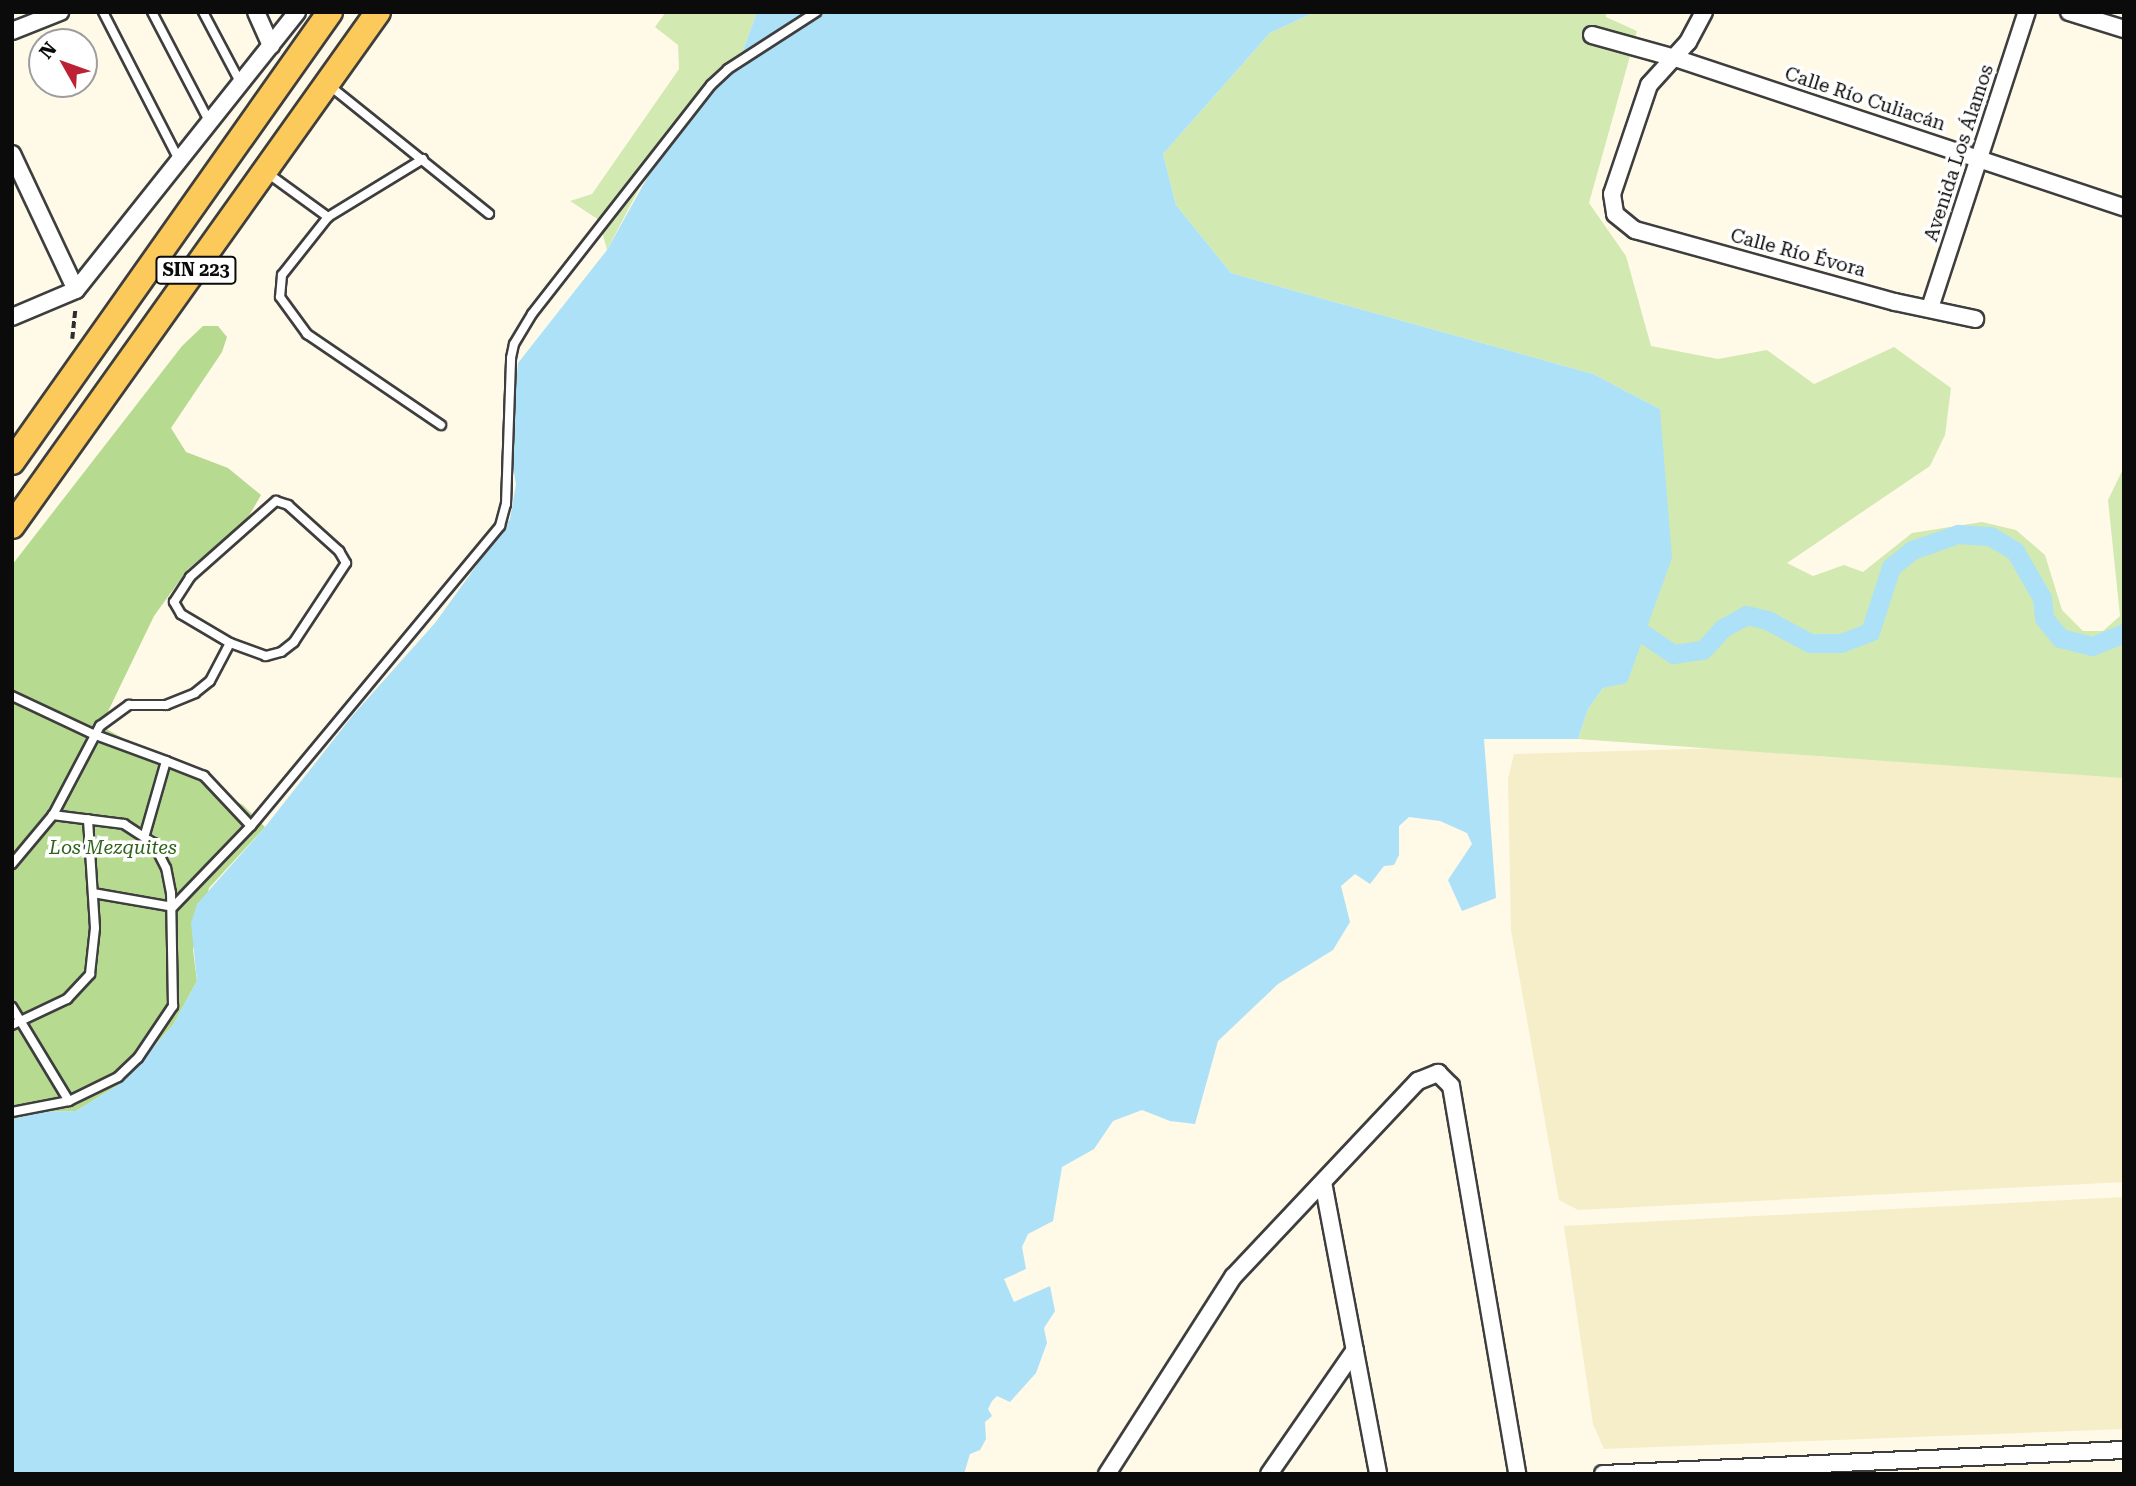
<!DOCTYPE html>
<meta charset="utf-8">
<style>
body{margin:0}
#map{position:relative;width:2136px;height:1486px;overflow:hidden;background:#fff9e8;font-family:"Roboto Serif",serif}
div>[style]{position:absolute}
.farmland>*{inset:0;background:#f5eec9}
.green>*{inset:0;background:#d3e9b2}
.forest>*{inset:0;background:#b7da91}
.water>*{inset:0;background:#ace1f7}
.canal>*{height:19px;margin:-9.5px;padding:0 9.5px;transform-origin:9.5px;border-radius:9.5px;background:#ace1f7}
.path>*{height:3.5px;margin-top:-1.75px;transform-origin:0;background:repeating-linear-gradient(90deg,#2d2d2d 0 7px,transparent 0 10.5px)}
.roads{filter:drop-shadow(2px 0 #3e3e3e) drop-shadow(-2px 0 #3e3e3e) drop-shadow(0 2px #3e3e3e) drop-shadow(0 -2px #3e3e3e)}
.service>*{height:8px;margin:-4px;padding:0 4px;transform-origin:4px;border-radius:4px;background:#fff}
.minor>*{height:16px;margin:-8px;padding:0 8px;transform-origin:8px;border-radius:8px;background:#fff}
.primary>*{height:24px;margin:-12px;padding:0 12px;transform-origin:12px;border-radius:12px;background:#fcc95b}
span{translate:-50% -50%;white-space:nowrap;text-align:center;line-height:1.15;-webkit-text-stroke:7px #fff;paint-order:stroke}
.shield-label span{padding:2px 5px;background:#fff;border:2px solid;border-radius:5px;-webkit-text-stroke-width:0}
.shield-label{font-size:18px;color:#0b0b0b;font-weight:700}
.street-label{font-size:19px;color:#0b0b0b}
.park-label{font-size:19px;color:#2f631b;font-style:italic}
.frame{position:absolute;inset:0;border:14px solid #0b0b0b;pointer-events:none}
.north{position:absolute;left:28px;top:28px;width:70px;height:70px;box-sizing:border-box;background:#fff;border:2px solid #9d9d9d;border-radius:50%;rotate:310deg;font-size:19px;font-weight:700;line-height:28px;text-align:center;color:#0b0b0b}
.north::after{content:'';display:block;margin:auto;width:24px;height:32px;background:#bc2134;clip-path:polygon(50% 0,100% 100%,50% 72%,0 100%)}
</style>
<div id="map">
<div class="farmland">
<div style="clip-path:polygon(1724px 748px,1825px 757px,2124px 769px,2124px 1182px,1578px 1210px,1559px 1200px,1511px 930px,1508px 779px,1514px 754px)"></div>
<div style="clip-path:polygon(2124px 1197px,2124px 1429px,1604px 1449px,1593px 1424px,1564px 1226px)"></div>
</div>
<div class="green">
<div style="clip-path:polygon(666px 12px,757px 12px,742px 53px,641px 185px,607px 250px,599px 220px,570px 201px,592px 194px,679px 69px,678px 45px,655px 27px)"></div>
<div style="clip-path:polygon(1315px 12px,1606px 12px,1606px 17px,1637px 31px,1589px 203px,1626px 256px,1651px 346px,1718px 359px,1767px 350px,1814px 384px,1894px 347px,1951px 388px,1945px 435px,1930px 466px,1787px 563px,1813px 576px,1844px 565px,1863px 572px,1912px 533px,1982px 522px,2016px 530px,2045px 555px,2062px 610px,2083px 631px,2103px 631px,2120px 616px,2108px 500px,2124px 467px,2124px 778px,1578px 739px,1588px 709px,1603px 688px,1660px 409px,1593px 374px,1231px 273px,1176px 205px,1163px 154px,1270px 33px)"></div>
</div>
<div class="forest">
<div style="clip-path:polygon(203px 326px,218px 326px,227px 337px,222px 352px,171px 428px,186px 452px,228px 468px,261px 495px,246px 521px,188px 569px,154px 616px,101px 726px,243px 805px,265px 827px,209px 888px,193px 950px,197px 981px,173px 1025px,120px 1084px,76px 1111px,37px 1112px,12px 1120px,12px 565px,182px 346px)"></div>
</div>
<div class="water">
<div style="clip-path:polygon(757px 12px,1315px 12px,1270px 33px,1163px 154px,1176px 205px,1231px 273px,1593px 374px,1660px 409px,1672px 558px,1627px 683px,1603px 688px,1588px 709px,1578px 739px,1484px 739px,1496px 898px,1462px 911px,1448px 880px,1472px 844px,1467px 833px,1440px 821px,1409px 817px,1399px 826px,1399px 855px,1394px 865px,1384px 866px,1370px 884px,1355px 874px,1341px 886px,1350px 922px,1333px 950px,1278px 984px,1218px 1041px,1195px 1124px,1170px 1121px,1142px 1110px,1113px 1121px,1094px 1149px,1062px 1167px,1053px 1221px,1028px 1234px,1022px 1247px,1026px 1269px,1004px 1279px,1014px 1302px,1050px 1286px,1055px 1311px,1044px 1328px,1047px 1343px,1036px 1373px,1010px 1402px,997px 1396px,992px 1401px,988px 1409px,992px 1416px,985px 1422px,986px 1439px,980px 1450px,970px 1454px,964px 1474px,12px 1474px,12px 1120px,37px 1112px,76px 1111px,120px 1084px,173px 1025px,197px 981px,191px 923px,197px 904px,265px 827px,353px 715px,435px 623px,510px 519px,516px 484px,510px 452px,518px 363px,607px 250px,661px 153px,742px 53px)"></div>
</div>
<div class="canal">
<div style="left:1623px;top:620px;width:60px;rotate:34.2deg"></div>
<div style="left:1673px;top:654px;width:30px;rotate:-8deg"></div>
<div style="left:1703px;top:650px;width:30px;rotate:-48deg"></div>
<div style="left:1723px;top:628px;width:26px;rotate:-29deg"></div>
<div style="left:1746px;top:615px;width:22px;rotate:13deg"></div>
<div style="left:1767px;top:620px;width:49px;rotate:28.1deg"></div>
<div style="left:1810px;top:643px;width:31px"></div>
<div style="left:1841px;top:643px;width:31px;rotate:-21deg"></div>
<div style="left:1870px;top:632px;width:68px;rotate:-72.1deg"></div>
<div style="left:1891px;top:567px;width:27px;rotate:-39deg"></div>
<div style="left:1912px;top:550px;width:49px;rotate:-19.2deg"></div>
<div style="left:1958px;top:534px;width:32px;rotate:4deg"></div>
<div style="left:1990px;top:536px;width:29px;rotate:31deg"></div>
<div style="left:2015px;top:551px;width:54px;rotate:60.1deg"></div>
<div style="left:2042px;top:598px;width:20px;rotate:84deg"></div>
<div style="left:2044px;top:618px;width:26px;rotate:51deg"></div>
<div style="left:2060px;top:638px;width:33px;rotate:14deg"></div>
<div style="left:2092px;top:646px;width:35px;rotate:-22deg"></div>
</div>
<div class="path">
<div style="left:72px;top:339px;width:30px;rotate:-84deg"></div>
</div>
<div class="roads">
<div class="service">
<div style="left:103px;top:12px;width:166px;rotate:62.8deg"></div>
<div style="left:152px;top:12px;width:123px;rotate:62.4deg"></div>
<div style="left:203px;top:12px;width:79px;rotate:62.1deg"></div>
<div style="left:330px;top:86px;width:204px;rotate:38.8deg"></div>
<div style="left:423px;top:159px;width:111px;rotate:148.6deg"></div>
<div style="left:328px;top:217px;width:74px;rotate:128.4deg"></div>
<div style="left:282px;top:275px;width:22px;rotate:95deg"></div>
<div style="left:280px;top:297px;width:46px;rotate:53.9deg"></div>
<div style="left:307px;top:334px;width:162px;rotate:34.2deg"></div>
<div style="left:266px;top:172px;width:77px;rotate:36deg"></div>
<div style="left:276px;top:501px;width:13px;rotate:18deg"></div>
<div style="left:288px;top:505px;width:69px;rotate:42deg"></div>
<div style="left:339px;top:551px;width:14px;rotate:60deg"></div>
<div style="left:346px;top:563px;width:95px;rotate:123.4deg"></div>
<div style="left:294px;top:642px;width:16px;rotate:142deg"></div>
<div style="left:281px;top:652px;width:16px;rotate:165deg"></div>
<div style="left:266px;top:656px;width:38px;rotate:-160deg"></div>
<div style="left:230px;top:643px;width:57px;rotate:-149.4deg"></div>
<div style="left:181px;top:614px;width:14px;rotate:-120deg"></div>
<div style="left:174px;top:602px;width:30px;rotate:-57deg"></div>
<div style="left:190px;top:577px;width:115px;rotate:-41.5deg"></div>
<div style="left:12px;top:696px;width:89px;rotate:25.1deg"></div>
<div style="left:93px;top:734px;width:78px;rotate:20.3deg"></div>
<div style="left:166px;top:761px;width:76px;rotate:106deg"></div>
<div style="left:251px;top:826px;width:390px;rotate:-50.3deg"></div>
<div style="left:500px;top:526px;width:23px;rotate:-75deg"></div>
<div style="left:506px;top:504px;width:146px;rotate:-88deg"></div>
<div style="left:511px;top:358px;width:14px;rotate:-78deg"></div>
<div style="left:514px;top:344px;width:35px;rotate:-59deg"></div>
<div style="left:532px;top:314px;width:291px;rotate:-52deg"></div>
<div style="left:711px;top:85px;width:23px;rotate:-43deg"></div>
<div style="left:728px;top:69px;width:105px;rotate:-32.9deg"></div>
<div style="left:12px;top:864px;width:64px;rotate:-50.1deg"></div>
<div style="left:53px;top:815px;width:101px;rotate:-62.2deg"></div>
<div style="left:100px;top:726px;width:36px;rotate:-36deg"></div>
<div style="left:129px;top:705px;width:37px"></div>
<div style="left:166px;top:705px;width:31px;rotate:-22deg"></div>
<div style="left:195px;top:693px;width:19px;rotate:-39deg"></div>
<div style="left:210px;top:681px;width:43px;rotate:-62.2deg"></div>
<div style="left:93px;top:893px;width:81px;rotate:9.9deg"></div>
<div style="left:173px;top:907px;width:112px;rotate:-46.1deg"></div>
<div style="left:251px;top:826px;width:69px;rotate:-133.2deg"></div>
<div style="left:204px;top:776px;width:41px;rotate:-158.5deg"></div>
<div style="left:12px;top:1007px;width:110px;rotate:58.8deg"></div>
<div style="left:12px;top:1025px;width:61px;rotate:-25.3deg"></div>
<div style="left:67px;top:999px;width:34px;rotate:-47deg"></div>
<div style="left:90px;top:974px;width:46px;rotate:-83.8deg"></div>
<div style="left:95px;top:928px;width:109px;rotate:-93.7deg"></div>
<div style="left:12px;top:1112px;width:58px;rotate:-10.9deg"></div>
<div style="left:69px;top:1101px;width:55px;rotate:-26.1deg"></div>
<div style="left:118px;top:1077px;width:28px;rotate:-44deg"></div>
<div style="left:138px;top:1058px;width:63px;rotate:-56.1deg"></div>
<div style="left:173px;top:1006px;width:113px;rotate:-91deg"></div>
<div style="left:171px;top:893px;width:25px;rotate:-101deg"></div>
<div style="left:166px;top:868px;width:28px;rotate:-117deg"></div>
<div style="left:153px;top:843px;width:35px;rotate:-147deg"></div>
<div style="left:124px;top:824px;width:72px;rotate:-172.8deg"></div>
</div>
<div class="minor">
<div style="left:256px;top:12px;width:37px;rotate:66deg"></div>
<div style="left:1704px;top:12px;width:34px;rotate:118deg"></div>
<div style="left:1688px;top:42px;width:58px;rotate:132.2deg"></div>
<div style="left:1649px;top:85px;width:115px;rotate:108.7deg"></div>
<div style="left:1612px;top:194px;width:20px;rotate:81deg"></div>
<div style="left:1615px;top:214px;width:26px;rotate:39deg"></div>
<div style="left:1635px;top:230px;width:270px;rotate:15.5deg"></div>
<div style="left:1895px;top:302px;width:82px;rotate:12deg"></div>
<div style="left:2069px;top:12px;width:58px;rotate:17.2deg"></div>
<div style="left:12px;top:31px;width:52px;rotate:-21.6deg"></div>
<div style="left:1592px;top:35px;width:86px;rotate:15.5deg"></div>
<div style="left:1675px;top:58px;width:473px;rotate:18.4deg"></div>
<div style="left:12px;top:154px;width:150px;rotate:64.8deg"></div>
<div style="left:1930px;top:308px;width:311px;rotate:-71.9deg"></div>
<div style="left:12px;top:317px;width:69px;rotate:-22.9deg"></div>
<div style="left:76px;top:290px;width:355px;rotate:-51.5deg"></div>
<div style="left:1323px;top:1182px;width:297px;rotate:79.3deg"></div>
<div style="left:1107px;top:1474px;width:234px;rotate:-57.4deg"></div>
<div style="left:1233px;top:1277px;width:270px;rotate:-46.7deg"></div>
<div style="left:1418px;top:1081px;width:22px;rotate:-22deg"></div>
<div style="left:1438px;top:1073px;width:18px;rotate:45deg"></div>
<div style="left:1451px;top:1086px;width:394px;rotate:80.3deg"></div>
<div style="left:1269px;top:1474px;width:151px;rotate:-55.3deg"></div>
<div style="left:1603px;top:1474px;width:522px;rotate:-2.64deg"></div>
</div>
<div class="primary">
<div style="left:12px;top:462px;width:551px;rotate:-54.75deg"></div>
<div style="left:12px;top:526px;width:631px;rotate:-54.55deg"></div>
</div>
</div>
<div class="shield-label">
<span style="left:196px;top:270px">SIN 223</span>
</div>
<div class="street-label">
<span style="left:1865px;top:99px;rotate:18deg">Calle Río Culiacán</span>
<span style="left:1959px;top:153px;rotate:-72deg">Avenida Los Álamos</span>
<span style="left:1798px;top:253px;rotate:15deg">Calle Río Évora</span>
</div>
<div class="park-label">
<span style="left:113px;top:848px">Los Mezquites</span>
</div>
<div class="frame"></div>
<div class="north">N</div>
</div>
